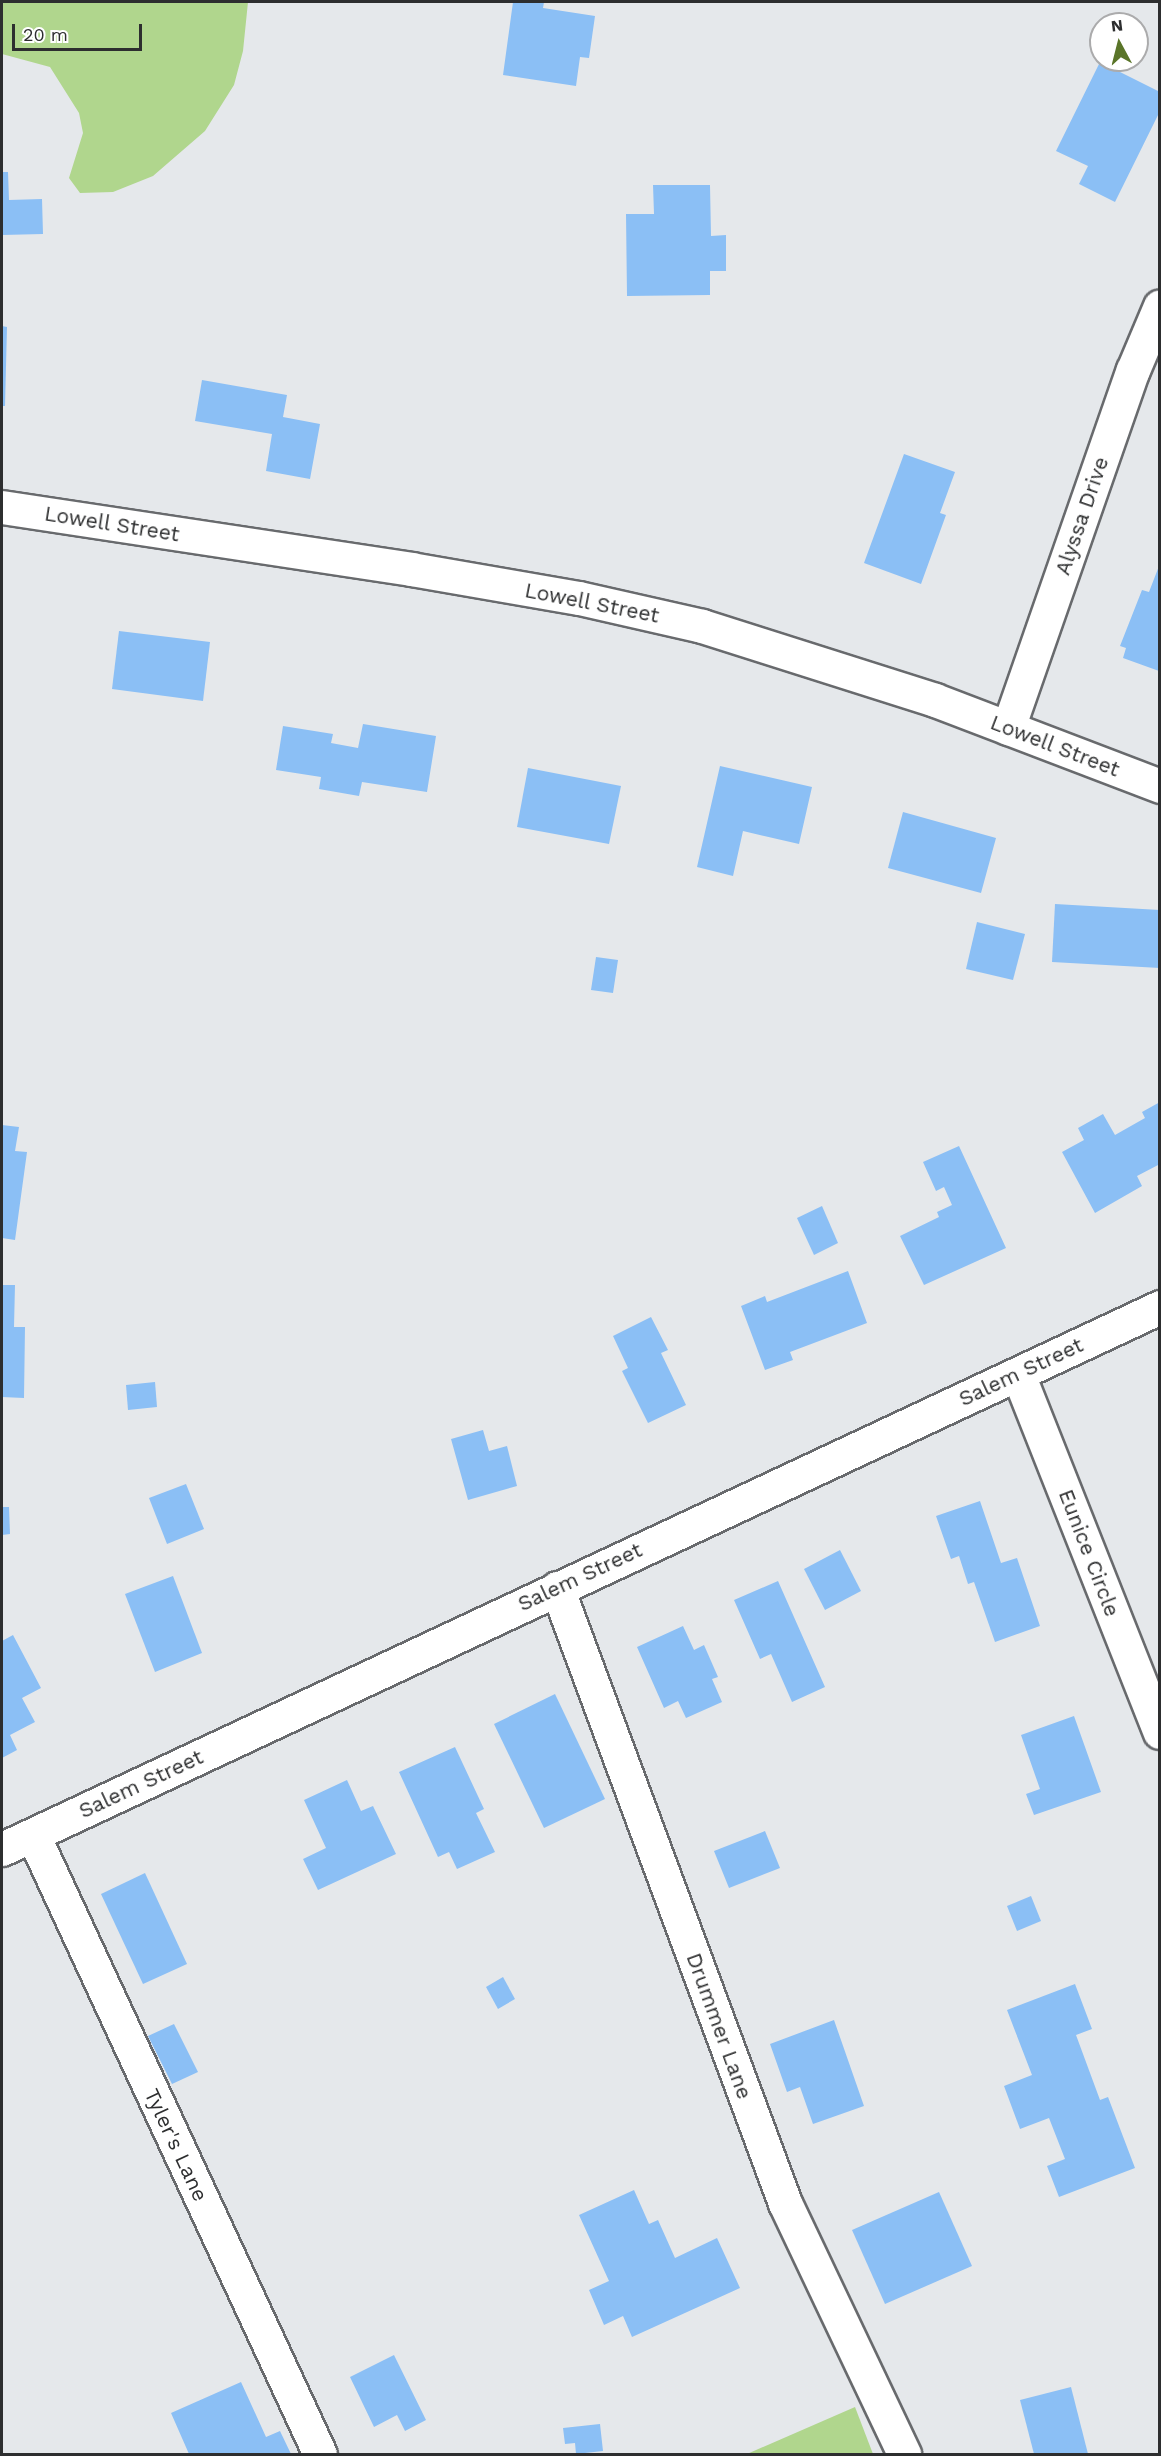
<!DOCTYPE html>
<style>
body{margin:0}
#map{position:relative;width:1161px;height:2456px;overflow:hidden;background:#e5e8eb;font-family:"Work Sans",sans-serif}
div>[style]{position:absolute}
.green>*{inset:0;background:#b0d68d}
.building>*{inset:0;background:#8bbff5}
.roads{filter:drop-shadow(2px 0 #686a6d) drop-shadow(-2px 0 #686a6d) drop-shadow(0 2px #686a6d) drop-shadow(0 -2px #686a6d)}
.street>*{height:33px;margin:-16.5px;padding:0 16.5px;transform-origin:16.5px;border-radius:16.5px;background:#fff}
.secondary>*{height:33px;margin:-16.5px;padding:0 16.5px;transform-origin:16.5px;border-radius:16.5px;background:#fff}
span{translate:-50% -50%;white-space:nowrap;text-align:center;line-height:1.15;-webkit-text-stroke:4.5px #fff;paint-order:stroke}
.street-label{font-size:21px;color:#2d2e2f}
.frame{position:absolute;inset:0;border:3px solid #2d2e2f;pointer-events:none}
.north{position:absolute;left:1089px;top:12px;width:60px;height:60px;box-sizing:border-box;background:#fff;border:2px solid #ababac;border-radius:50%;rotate:353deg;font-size:16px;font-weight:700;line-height:24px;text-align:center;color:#2d2e2f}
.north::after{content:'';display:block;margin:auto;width:21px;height:27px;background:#5a7529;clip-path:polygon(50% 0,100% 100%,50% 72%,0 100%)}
.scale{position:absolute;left:12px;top:24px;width:130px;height:27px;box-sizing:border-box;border:3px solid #2d2e2f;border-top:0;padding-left:8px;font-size:18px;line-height:21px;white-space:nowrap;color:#2d2e2f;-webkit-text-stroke:4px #fff;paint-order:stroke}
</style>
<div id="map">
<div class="green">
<div style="clip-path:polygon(2px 2px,248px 2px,243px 51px,234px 85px,205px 131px,153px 176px,113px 192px,80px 193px,69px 178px,83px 133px,79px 113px,50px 67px,2px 54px)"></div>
<div style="clip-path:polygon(855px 2407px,873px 2454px,747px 2454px)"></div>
</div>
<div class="building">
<div style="clip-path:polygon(513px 2px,544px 2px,543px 8px,595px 16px,589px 58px,580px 57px,576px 86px,503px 75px)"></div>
<div style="clip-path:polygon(1100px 62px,1160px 92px,1160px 111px,1115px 202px,1079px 184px,1088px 166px,1056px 151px)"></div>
<div style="clip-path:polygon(2px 172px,8px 172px,9px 200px,42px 199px,43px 234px,2px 235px)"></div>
<div style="clip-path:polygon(653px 185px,710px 185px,711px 236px,726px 235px,726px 271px,710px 271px,710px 295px,627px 296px,626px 214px,654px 214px)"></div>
<div style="clip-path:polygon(2px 326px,7px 327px,5px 406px,2px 406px)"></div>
<div style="clip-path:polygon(202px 380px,287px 395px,283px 417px,320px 424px,310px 479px,266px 471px,272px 434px,195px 421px)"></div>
<div style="clip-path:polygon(904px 454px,955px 472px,940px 513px,946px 515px,921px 584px,864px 563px)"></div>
<div style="clip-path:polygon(1159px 566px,1160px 670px,1159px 671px,1123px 658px,1126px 648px,1120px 646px,1142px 590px,1149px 592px)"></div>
<div style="clip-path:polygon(119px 631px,210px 642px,203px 701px,112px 689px)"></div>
<div style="clip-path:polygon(363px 724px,436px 736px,427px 792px,362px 782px,359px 796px,319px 789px,321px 777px,276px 770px,283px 726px,333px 734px,331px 743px,358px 748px)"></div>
<div style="clip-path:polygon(720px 766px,812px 787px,799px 844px,743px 831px,733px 876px,697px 867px)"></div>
<div style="clip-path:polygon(528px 768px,621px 786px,609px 844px,517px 827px)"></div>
<div style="clip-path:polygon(903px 812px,996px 838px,981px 893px,888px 868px)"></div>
<div style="clip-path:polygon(1055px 904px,1160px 910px,1160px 968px,1052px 962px)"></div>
<div style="clip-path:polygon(977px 922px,1025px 934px,1013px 980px,966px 969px)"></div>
<div style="clip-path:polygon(596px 957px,618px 960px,613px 993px,591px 990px)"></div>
<div style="clip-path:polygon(1160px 1102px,1160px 1164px,1137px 1176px,1142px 1186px,1095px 1213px,1062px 1152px,1084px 1140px,1078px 1128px,1103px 1114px,1115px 1135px,1145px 1118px,1142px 1112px)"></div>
<div style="clip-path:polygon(2px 1125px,19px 1127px,15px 1151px,27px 1152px,15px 1240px,2px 1238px)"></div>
<div style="clip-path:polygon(959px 1146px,1006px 1248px,924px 1285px,900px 1236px,939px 1217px,937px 1212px,952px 1205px,944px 1187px,936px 1191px,923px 1162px)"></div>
<div style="clip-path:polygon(822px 1206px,838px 1243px,814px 1255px,797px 1218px)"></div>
<div style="clip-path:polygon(848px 1271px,867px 1323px,790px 1352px,793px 1360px,765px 1370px,741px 1306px,765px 1296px,767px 1302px)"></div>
<div style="clip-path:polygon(2px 1285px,15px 1285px,14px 1327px,25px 1327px,24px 1398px,2px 1397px)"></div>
<div style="clip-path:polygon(651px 1317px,668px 1350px,661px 1353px,686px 1405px,648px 1423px,622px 1371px,628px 1368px,613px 1336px)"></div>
<div style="clip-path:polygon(155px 1382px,157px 1407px,128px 1410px,126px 1385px)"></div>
<div style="clip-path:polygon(483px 1430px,489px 1451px,507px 1446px,517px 1486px,468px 1500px,451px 1439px)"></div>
<div style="clip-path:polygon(186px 1484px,204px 1529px,167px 1544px,149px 1498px)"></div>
<div style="clip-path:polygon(980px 1501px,1001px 1563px,1017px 1558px,1040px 1626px,995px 1642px,974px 1582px,968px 1584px,959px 1556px,951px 1559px,936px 1516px)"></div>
<div style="clip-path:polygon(2px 1507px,9px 1507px,10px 1534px,2px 1535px)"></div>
<div style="clip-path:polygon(840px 1550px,861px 1591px,825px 1610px,804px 1569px)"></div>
<div style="clip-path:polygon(173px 1576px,202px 1653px,155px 1672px,125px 1594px)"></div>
<div style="clip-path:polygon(778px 1581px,825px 1687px,792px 1702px,771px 1654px,760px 1659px,734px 1600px)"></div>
<div style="clip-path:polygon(683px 1626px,694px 1650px,704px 1645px,718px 1677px,712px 1679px,722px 1702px,686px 1718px,678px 1701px,664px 1708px,637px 1647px)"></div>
<div style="clip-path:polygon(13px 1635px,41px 1688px,22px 1698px,35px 1722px,10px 1735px,17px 1750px,2px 1758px,2px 1641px)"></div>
<div style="clip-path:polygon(555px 1694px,605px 1799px,544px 1828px,494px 1724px)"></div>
<div style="clip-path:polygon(1074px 1716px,1101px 1792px,1034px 1815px,1026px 1794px,1040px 1789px,1021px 1735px)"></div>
<div style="clip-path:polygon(455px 1747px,484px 1809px,476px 1813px,495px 1852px,457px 1869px,449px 1852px,438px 1857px,399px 1772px)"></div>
<div style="clip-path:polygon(347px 1780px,361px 1811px,373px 1806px,396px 1854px,318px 1890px,303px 1859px,326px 1848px,304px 1800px)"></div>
<div style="clip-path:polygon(765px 1831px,780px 1868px,729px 1888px,714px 1851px)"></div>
<div style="clip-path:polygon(145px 1873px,187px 1964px,143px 1984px,101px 1894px)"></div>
<div style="clip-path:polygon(1031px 1896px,1041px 1921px,1017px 1931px,1007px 1906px)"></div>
<div style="clip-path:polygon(503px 1977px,515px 1999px,498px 2009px,486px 1987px)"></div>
<div style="clip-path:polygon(1075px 1984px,1092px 2029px,1076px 2035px,1100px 2100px,1108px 2097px,1135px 2168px,1059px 2197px,1047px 2166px,1065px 2159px,1049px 2118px,1020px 2129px,1004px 2086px,1032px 2075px,1007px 2010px)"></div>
<div style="clip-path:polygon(834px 2020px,864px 2106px,813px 2124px,800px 2087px,787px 2092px,770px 2044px)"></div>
<div style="clip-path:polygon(174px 2024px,198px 2072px,172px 2084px,148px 2036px)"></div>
<div style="clip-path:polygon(634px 2190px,649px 2224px,658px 2220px,675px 2258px,717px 2238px,740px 2288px,632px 2337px,623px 2316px,604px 2325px,589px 2290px,609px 2281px,579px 2215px)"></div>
<div style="clip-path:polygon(939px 2192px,972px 2266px,885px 2304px,852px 2230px)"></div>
<div style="clip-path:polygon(394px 2355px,426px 2420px,405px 2431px,397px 2415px,374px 2427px,350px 2377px)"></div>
<div style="clip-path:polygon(241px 2382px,266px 2437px,280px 2431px,291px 2454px,189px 2454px,171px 2413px)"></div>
<div style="clip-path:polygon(1071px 2387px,1088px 2454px,1034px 2454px,1020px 2400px)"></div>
<div style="clip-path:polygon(600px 2424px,603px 2451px,576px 2454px,575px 2443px,565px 2444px,563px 2428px)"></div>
</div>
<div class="roads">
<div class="street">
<div style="left:1008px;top:728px;width:379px;rotate:-70.8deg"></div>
<div style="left:1133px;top:370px;width:69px;rotate:-67.1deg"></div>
<div style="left:1018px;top:1374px;width:385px;rotate:68.4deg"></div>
<div style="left:557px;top:1588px;width:656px;rotate:69.66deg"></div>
<div style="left:785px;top:2203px;width:278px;rotate:64.6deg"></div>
<div style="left:33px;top:1835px;width:682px;rotate:65.13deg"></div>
</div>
<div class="secondary">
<div style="left:2px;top:507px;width:414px;rotate:8.6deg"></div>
<div style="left:411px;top:569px;width:170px;rotate:9.8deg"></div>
<div style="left:579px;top:598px;width:126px;rotate:12.8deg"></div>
<div style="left:702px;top:626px;width:244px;rotate:17.6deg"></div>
<div style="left:935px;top:700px;width:241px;rotate:20.9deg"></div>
<div style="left:2px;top:1849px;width:1279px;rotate:-25.08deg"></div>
</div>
</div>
<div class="street-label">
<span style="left:1082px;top:516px;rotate:-71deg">Alyssa Drive</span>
<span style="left:112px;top:524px;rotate:9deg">Lowell Street</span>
<span style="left:592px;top:603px;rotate:11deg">Lowell Street</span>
<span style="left:1055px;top:746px;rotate:21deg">Lowell Street</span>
<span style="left:1021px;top:1372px;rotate:-25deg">Salem Street</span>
<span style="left:1089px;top:1553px;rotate:69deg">Eunice Circle</span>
<span style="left:580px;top:1577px;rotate:-25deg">Salem Street</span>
<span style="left:141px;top:1784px;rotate:-25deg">Salem Street</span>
<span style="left:719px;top:2026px;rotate:70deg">Drummer Lane</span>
<span style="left:176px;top:2145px;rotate:65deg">Tyler's Lane</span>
</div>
<div class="frame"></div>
<div class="north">N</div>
<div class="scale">20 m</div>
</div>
